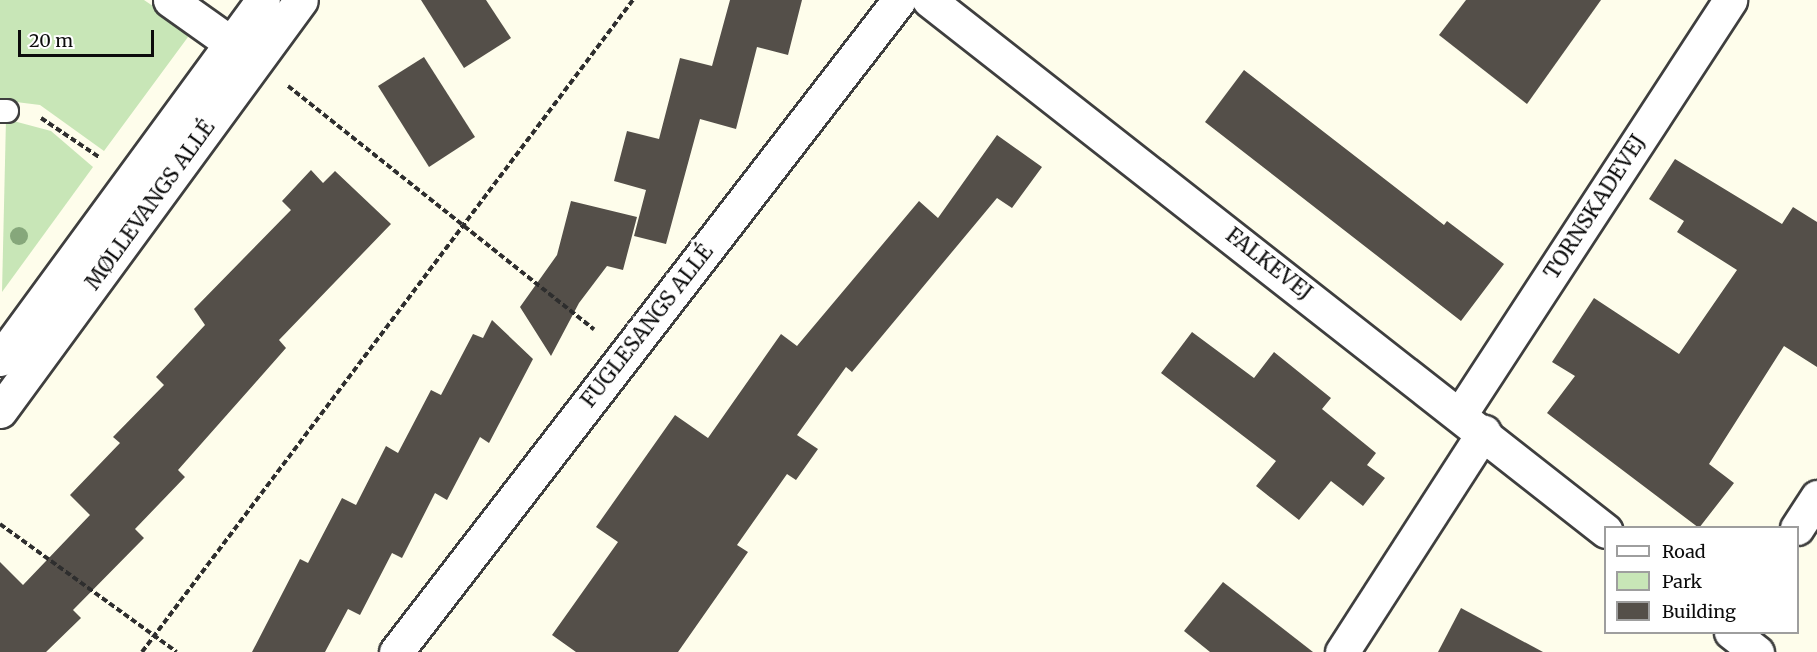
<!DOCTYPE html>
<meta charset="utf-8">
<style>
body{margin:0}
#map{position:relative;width:1817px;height:652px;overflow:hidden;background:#fefdeb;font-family:Merriweather,serif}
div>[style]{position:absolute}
.green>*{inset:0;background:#c8e6b7}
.building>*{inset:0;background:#544f49}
.path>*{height:4px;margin-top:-2px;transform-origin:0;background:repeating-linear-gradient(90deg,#2e2e2e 0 6px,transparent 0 9px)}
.roads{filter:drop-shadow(2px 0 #3f3f3f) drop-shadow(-2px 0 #3f3f3f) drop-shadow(0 2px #3f3f3f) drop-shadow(0 -2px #3f3f3f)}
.service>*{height:22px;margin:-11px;padding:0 11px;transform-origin:11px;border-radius:11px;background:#fff}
.minor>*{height:33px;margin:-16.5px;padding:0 16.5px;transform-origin:16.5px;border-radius:16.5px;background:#fff}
.trees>*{width:18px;height:18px;margin:-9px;border-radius:50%;background:#86a77b}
span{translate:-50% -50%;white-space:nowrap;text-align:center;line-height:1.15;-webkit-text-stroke:6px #fff;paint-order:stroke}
.street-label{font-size:21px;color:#0c0c0c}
.legend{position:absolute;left:1604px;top:526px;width:195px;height:108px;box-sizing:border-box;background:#fff;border:2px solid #9e9e9e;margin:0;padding:8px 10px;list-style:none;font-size:18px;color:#0c0c0c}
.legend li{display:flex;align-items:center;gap:12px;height:30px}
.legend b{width:30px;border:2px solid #9e9e9e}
.scale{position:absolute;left:18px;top:30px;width:136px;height:27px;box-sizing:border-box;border:3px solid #0c0c0c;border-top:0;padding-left:8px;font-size:18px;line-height:21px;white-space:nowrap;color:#0c0c0c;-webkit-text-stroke:4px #fff;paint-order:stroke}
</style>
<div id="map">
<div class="green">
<div style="clip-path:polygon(0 0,144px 0,184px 27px,188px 37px,104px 151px,40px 105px,0 100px)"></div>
<div style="clip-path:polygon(6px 119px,51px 131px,93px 167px,2px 292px)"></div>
</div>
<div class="building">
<div style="clip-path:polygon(421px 0,486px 0,511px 38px,464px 68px)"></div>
<div style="clip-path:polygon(730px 0,802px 0,788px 55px,757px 47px,736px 129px,700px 119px,666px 244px,634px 236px,646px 190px,614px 181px,627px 131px,659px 139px,680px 58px,712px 66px)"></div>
<div style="clip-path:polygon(1466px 0,1601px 0,1527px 104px,1439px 35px)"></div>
<div style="clip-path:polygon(424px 57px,475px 137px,429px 167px,378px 86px)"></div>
<div style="clip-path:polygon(1244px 70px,1444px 225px,1447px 221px,1504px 264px,1461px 321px,1205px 122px)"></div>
<div style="clip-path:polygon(997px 135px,1042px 167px,1012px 208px,997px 198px,852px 372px,846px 367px,797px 435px,818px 449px,796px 480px,787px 474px,737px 545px,748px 552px,678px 652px,576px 652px,552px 635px,618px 542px,596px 527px,675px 415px,708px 438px,781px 334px,797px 346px,919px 201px,938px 218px)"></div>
<div style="clip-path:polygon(1675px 159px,1782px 224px,1793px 207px,1817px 222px,1817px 367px,1784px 346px,1709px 464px,1734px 483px,1699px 528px,1547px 413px,1575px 376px,1552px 362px,1594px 298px,1679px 354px,1737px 270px,1677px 232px,1684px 221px,1649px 199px)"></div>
<div style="clip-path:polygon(311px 170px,323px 183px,335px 171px,391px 224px,279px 340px,286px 348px,178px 470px,185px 477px,135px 529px,144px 538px,73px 610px,81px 618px,46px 652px,0 652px,0 562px,23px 585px,90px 515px,70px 495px,120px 443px,113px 437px,164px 385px,156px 377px,205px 325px,194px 309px,291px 210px,282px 201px)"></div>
<div style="clip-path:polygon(571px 201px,637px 217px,623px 270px,607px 266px,579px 303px,551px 356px,520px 307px,557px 255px)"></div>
<div style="clip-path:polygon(492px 320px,533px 359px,489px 443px,480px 437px,447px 500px,435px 493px,402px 558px,392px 553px,360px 615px,348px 609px,325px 652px,252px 652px,300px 559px,308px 563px,342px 498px,356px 505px,386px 446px,398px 453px,431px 390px,441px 395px,473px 334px,483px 338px)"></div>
<div style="clip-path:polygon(1192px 332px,1254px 378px,1274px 352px,1331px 398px,1322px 409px,1376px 453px,1367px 465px,1385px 478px,1363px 506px,1331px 481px,1299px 520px,1256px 486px,1276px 461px,1161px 373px)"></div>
<div style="clip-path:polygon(1223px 582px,1313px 652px,1210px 652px,1184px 631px)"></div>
<div style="clip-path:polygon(1461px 608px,1543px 652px,1438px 652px)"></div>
</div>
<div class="path">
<div style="left:288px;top:86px;width:391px;rotate:38.5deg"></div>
<div style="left:41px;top:118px;width:70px;rotate:33.9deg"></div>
<div style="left:0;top:524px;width:218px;rotate:35.9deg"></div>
<div style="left:142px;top:652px;width:816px;rotate:-53.02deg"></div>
</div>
<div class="roads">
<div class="service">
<div style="left:0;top:111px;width:7px"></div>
</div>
<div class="minor">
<div style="left:170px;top:0;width:76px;rotate:35.4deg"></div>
<div style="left:929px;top:0;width:860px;rotate:38.11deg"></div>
<div style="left:0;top:359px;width:445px;rotate:-53.8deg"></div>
<div style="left:0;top:411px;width:509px;rotate:-53.78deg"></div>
<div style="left:1461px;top:413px;width:493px;rotate:-56.9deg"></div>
<div style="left:1797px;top:528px;width:37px;rotate:-57deg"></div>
<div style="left:1731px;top:632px;width:33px;rotate:38deg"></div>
<div style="left:396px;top:652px;width:823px;rotate:-52.35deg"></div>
<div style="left:1342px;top:652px;width:262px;rotate:-57.2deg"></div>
</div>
</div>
<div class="trees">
<div style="left:19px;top:236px"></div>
</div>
<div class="street-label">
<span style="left:150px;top:205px;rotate:-54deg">MØLLEVANGS ALLÉ</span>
<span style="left:1595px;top:207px;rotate:-57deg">TORNSKADEVEJ</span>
<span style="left:1269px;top:264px;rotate:38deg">FALKEVEJ</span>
<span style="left:647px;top:326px;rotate:-52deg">FUGLESANGS ALLÉ</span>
</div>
<ul class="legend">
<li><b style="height:8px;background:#fff"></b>Road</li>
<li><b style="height:16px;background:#c8e6b7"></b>Park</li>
<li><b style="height:16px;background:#544f49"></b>Building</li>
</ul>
<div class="scale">20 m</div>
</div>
